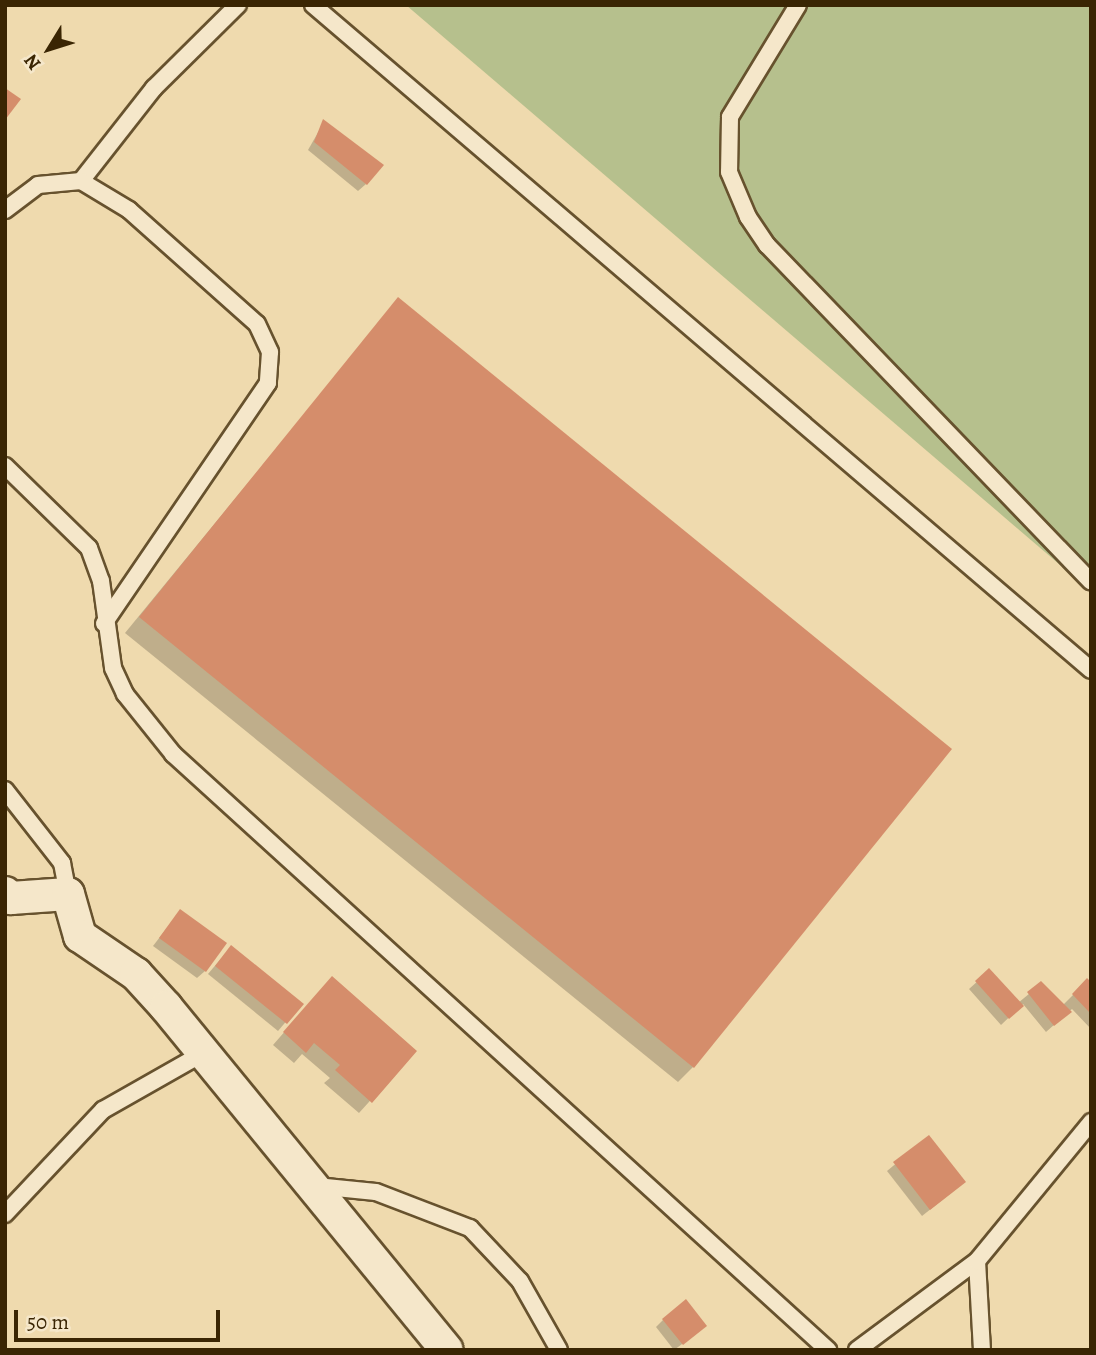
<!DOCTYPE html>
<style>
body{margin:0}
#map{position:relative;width:1096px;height:1355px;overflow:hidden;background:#efdaae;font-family:Alegreya,serif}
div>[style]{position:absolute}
.green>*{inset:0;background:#b6c08d}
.shadow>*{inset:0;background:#0003}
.building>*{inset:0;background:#d58d6b}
.roads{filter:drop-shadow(2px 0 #67522e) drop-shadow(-2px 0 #67522e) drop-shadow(0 2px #67522e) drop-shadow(0 -2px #67522e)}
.service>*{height:16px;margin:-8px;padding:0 8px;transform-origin:8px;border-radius:8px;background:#f5e7ca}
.minor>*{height:32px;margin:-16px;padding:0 16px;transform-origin:16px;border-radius:16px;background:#f5e7ca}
span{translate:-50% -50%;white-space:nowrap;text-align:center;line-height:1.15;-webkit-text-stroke:5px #f5e7ca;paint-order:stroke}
.frame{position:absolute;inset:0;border:7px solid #3a2503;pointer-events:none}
.north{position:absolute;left:14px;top:14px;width:70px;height:70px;-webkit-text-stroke:5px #f5e7ca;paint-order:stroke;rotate:232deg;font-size:19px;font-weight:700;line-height:28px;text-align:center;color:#3a2503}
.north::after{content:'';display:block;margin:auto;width:24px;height:32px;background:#3a2503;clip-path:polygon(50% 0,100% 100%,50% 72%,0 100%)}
.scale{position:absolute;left:14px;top:1310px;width:206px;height:32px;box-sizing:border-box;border:4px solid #3a2503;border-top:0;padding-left:9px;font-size:21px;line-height:24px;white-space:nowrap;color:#3a2503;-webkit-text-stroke:5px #f5e7ca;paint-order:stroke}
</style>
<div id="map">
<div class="green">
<div style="clip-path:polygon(406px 5px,1091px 5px,1091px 591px,1087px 588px)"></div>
</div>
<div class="shadow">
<div style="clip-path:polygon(324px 122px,366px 184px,358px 191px,308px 150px)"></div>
<div style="clip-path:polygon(398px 300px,693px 1067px,678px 1082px,125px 633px)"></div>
<div style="clip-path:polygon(180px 911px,205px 971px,197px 978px,153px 946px)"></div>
<div style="clip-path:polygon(224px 955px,301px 1004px,278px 1031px,208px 974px)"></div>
<div style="clip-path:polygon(989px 971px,1018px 1003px,1041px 984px,1063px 1005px,1087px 981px,1091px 1029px,1072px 1009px,1046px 1032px,1023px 1004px,1001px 1025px,969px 989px)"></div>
<div style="clip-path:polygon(321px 990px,415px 1051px,359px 1113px,324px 1083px,330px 1078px,302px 1054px,294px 1063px,273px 1045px)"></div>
<div style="clip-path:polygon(928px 1137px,956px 1189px,922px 1216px,887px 1171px)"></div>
<div style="clip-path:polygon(663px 1320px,697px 1333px,674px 1350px,656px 1327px)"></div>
</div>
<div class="building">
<div style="clip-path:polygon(5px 88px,21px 99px,5px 120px)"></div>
<div style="clip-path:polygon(323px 119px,384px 165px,367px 185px,314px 142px)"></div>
<div style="clip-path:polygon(398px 297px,952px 749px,694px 1068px,139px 617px)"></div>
<div style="clip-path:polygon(180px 909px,227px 943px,206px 972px,159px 938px)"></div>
<div style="clip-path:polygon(231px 945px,304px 1004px,287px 1024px,215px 966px)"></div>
<div style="clip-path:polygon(989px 968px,1024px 1006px,1009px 1019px,975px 981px)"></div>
<div style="clip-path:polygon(332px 976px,417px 1051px,372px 1103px,335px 1070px,340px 1065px,314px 1043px,306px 1053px,283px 1032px)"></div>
<div style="clip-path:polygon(1087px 978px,1091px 982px,1091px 1014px,1072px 994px)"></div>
<div style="clip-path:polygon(1041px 981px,1072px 1012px,1054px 1026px,1027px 992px)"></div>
<div style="clip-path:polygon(929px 1135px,966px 1182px,930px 1210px,893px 1162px)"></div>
<div style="clip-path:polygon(686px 1299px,707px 1326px,683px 1345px,662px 1319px)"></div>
</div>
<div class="roads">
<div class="service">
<div style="left:313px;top:5px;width:1023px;rotate:40.52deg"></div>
<div style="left:798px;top:5px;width:131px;rotate:121.3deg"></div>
<div style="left:730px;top:117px;width:55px;rotate:91deg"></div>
<div style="left:729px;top:172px;width:49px;rotate:67.1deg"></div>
<div style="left:748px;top:217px;width:34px;rotate:56deg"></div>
<div style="left:767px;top:245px;width:467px;rotate:46.1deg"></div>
<div style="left:81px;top:181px;width:118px;rotate:-51.9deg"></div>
<div style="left:154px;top:88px;width:118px;rotate:-44.7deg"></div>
<div style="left:5px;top:210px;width:41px;rotate:-37.1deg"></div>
<div style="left:38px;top:185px;width:43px;rotate:-5.3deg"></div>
<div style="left:81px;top:181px;width:56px;rotate:31.1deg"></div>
<div style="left:129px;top:210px;width:171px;rotate:41.7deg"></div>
<div style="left:257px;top:324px;width:31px;rotate:65deg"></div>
<div style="left:270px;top:352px;width:31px;rotate:94deg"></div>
<div style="left:268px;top:383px;width:291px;rotate:124.3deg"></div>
<div style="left:5px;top:466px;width:117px;rotate:44.3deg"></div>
<div style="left:89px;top:548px;width:35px;rotate:70deg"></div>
<div style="left:101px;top:581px;width:88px;rotate:82.1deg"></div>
<div style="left:113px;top:668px;width:29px;rotate:65deg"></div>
<div style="left:125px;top:694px;width:77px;rotate:51.3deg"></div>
<div style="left:173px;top:754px;width:886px;rotate:42.3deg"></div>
<div style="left:5px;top:790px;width:93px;rotate:52deg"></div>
<div style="left:62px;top:863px;width:32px;rotate:79deg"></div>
<div style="left:316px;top:1186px;width:60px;rotate:5.7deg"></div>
<div style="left:376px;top:1192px;width:101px;rotate:21deg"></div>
<div style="left:470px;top:1228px;width:73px;rotate:46.7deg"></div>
<div style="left:520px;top:1281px;width:79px;rotate:60.5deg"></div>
<div style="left:5px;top:1214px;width:143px;rotate:-46.7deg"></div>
<div style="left:103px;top:1110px;width:117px;rotate:-29.6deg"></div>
<div style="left:977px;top:1261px;width:89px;rotate:86.8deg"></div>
<div style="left:857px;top:1350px;width:149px;rotate:-36.6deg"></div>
<div style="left:977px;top:1261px;width:180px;rotate:-50.6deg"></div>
</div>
<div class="minor">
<div style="left:5px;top:893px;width:8px;rotate:40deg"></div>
<div style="left:11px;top:898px;width:57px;rotate:-4deg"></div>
<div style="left:68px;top:894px;width:44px;rotate:74.1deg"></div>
<div style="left:80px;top:936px;width:68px;rotate:34.2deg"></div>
<div style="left:136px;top:974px;width:45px;rotate:47.7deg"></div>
<div style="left:166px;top:1007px;width:443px;rotate:50.7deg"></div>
</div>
</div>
<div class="frame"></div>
<div class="north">N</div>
<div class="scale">50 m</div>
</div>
